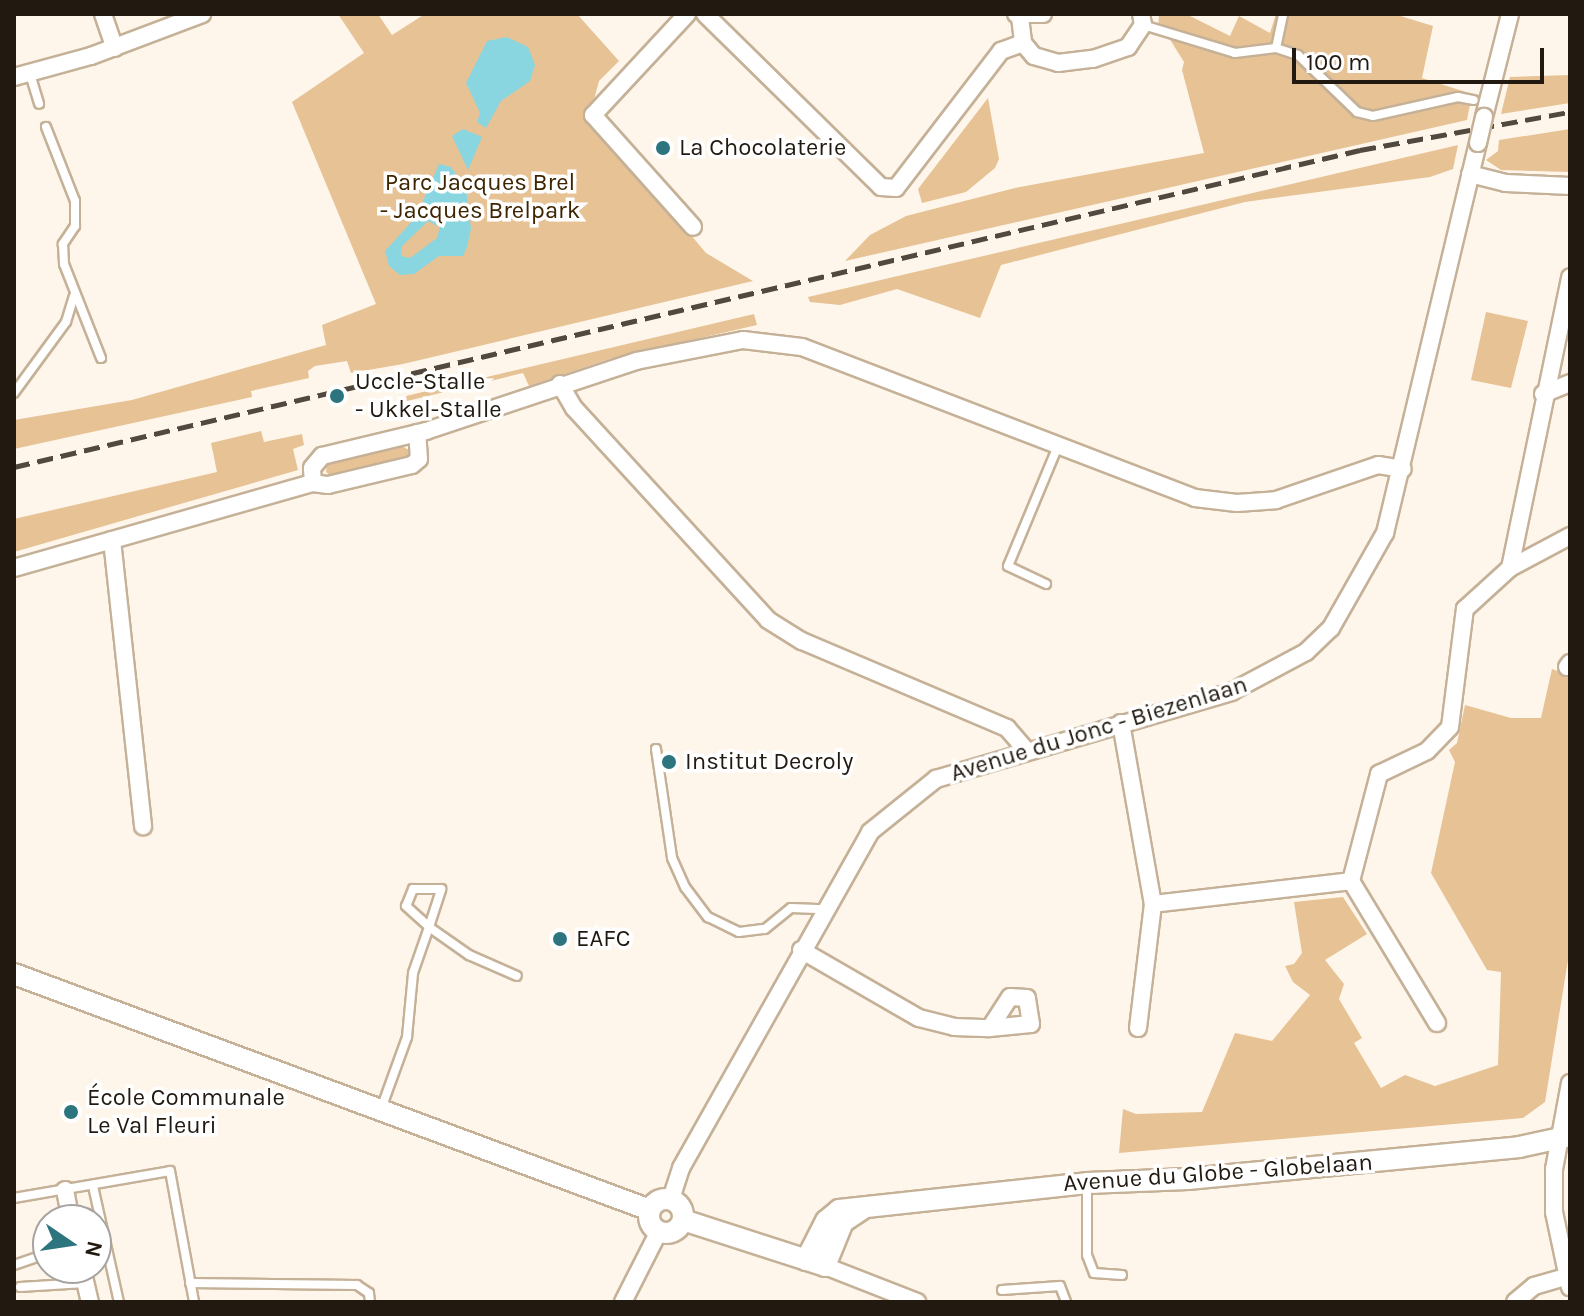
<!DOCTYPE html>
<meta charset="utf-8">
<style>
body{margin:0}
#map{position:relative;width:1584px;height:1316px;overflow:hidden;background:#fff6eb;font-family:Karla,sans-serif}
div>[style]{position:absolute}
.green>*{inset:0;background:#e6c295}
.water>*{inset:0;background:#89d6e1}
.roads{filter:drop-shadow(2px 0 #c5b197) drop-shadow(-2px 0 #c5b197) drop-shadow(0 2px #c5b197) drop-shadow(0 -2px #c5b197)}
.service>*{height:8px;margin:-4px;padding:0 4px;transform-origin:4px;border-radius:4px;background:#fff}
.minor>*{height:16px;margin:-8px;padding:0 8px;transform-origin:8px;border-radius:8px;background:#fff}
.tertiary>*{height:20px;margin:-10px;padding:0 10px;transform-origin:10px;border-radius:10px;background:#fff}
.tertiary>.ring{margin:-10px;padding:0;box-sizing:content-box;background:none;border:20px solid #fff;border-radius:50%}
.rail>*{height:5px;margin-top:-2.5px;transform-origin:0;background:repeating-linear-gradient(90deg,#51493f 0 16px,transparent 0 24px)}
.bridges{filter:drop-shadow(2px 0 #c5b197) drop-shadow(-2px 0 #c5b197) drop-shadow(0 2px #c5b197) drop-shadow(0 -2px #c5b197)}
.minor-bridge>*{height:16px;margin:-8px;padding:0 8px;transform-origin:8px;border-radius:8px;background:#fff}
.dots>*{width:22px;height:22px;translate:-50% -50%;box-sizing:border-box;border:4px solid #fff;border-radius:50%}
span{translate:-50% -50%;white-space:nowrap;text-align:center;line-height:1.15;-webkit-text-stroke:7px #fff;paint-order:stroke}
.poi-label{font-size:24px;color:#221a11}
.left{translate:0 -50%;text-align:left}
.park-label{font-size:24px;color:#3e2500}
.street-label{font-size:24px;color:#221a11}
.frame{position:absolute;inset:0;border:16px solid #221a11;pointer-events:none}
.north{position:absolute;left:32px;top:1204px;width:80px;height:80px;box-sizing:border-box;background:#fff;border:2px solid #a7a3a0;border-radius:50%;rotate:103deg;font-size:22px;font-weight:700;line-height:32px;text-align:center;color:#221a11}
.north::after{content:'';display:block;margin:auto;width:28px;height:36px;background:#2c747e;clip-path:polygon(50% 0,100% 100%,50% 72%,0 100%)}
.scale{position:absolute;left:1292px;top:48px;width:252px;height:36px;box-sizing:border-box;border:4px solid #221a11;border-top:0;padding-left:10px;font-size:24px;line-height:28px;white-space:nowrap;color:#221a11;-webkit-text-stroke:6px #fff;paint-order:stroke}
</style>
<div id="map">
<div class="green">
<div style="clip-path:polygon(338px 14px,378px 14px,392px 35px,425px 14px,577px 14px,619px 61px,599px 81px,590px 115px,706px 253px,753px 281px,403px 364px,351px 373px,347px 361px,315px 366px,308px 371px,309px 378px,251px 391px,252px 397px,14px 449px,14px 420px,132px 400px,326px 345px,322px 325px,376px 304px,292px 102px,364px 53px)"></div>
<div style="clip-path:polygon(1159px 14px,1186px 14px,1230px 36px,1239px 16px,1270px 33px,1276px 14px,1394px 14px,1433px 26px,1422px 78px,1472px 94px,1467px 120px,845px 261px,870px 235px,906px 216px,1015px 188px,1204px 153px,1182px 70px,1184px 62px,1169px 38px,1158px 32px)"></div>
<div style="clip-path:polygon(1570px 75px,1570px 103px,1501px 114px,1510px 77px)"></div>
<div style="clip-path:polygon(988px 98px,999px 159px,995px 168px,966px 192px,922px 203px,918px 189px)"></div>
<div style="clip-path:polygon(1570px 129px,1570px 172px,1501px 170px,1486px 160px,1498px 151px,1499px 140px)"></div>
<div style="clip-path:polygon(1458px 145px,1453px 169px,1430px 177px,1245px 202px,1001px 265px,980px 318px,897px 289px,840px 305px,810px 302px,808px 297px)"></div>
<div style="clip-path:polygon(1486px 312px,1528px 321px,1511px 388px,1471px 380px)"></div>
<div style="clip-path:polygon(754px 314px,757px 325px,609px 359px,529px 386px,523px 373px,407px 401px,406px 396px)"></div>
<div style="clip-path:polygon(261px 431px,264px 442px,302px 434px,304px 445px,293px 449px,298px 470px,14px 552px,14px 519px,217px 472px,211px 443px)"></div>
<div style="clip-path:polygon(398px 444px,409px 450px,407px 458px,333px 477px,326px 472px,327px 463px)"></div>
<div style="clip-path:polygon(1552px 669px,1570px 676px,1570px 948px,1545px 1102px,1523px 1118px,1119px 1153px,1123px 1109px,1136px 1114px,1202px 1112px,1235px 1033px,1272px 1041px,1310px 995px,1293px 982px,1285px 966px,1294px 964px,1302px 953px,1294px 902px,1343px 897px,1367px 934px,1325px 960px,1344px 984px,1339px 999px,1362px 1038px,1354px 1043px,1381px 1088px,1405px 1075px,1435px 1086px,1498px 1065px,1501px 972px,1487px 970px,1431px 873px,1455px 762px,1449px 750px,1457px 743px,1465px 705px,1511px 718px,1541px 718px)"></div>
</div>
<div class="water">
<div style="clip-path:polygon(507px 37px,528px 47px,535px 65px,530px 81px,501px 101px,486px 128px,477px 122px,480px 113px,466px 83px,487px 41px)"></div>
<div style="clip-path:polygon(463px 129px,482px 137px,468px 170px,452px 136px)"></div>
<div style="clip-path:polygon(evenodd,439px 164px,451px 167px,466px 189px,471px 229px,467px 247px,463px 256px,439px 256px,414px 274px,400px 275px,389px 266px,385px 251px,416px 217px,439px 164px,428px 221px,440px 227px,437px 238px,410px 258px,401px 256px,402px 246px,428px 221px)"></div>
</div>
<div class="roads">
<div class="service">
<div style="left:1143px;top:25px;width:96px;rotate:16.9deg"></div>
<div style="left:1235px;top:53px;width:41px;rotate:-7deg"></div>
<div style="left:1276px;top:48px;width:23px;rotate:18deg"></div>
<div style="left:1298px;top:55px;width:82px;rotate:44deg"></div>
<div style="left:1357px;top:112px;width:16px;rotate:14deg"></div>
<div style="left:1373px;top:116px;width:87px;rotate:-12.6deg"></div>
<div style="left:1458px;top:97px;width:16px;rotate:11deg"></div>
<div style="left:1276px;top:48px;width:35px;rotate:-78deg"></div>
<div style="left:30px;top:74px;width:31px;rotate:73deg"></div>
<div style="left:46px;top:127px;width:79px;rotate:68.6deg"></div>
<div style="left:75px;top:201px;width:25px;rotate:90deg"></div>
<div style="left:75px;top:226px;width:22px;rotate:124deg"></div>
<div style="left:63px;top:244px;width:20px;rotate:87deg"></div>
<div style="left:64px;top:264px;width:101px;rotate:68.5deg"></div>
<div style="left:14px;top:393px;width:88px;rotate:-53.8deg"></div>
<div style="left:66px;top:322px;width:27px;rotate:-73deg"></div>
<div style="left:1046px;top:584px;width:42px;rotate:-154.7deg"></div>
<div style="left:1008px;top:566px;width:130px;rotate:-67.4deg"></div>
<div style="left:656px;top:749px;width:110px;rotate:81.6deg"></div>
<div style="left:672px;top:858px;width:32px;rotate:66deg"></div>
<div style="left:685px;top:887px;width:38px;rotate:53deg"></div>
<div style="left:708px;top:917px;width:34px;rotate:26deg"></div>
<div style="left:739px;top:932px;width:26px;rotate:-7deg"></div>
<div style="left:765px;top:929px;width:33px;rotate:-39deg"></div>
<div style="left:791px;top:908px;width:33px;rotate:2deg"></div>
<div style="left:381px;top:1109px;width:77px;rotate:-70.1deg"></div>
<div style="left:407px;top:1037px;width:64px;rotate:-84.6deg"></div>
<div style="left:413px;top:973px;width:49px;rotate:-70.8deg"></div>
<div style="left:429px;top:927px;width:40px;rotate:-72deg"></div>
<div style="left:441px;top:889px;width:28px;rotate:180deg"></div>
<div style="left:413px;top:889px;width:18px;rotate:112deg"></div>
<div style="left:406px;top:906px;width:31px;rotate:42deg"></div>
<div style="left:429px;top:927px;width:49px;rotate:35deg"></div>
<div style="left:469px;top:955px;width:52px;rotate:23.6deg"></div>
<div style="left:1087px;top:1183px;width:72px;rotate:90deg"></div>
<div style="left:1087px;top:1255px;width:19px;rotate:69deg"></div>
<div style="left:1094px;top:1273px;width:28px;rotate:4deg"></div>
<div style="left:93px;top:1186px;width:119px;rotate:77.4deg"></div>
<div style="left:14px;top:1198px;width:158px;rotate:-9.8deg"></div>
<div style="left:170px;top:1171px;width:133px;rotate:79.6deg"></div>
<div style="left:14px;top:1265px;width:36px;rotate:-19deg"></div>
<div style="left:190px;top:1283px;width:167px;rotate:0.7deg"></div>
<div style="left:357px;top:1285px;width:14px;rotate:34deg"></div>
<div style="left:369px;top:1293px;width:9px;rotate:84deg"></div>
<div style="left:20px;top:1287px;width:65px;rotate:-3.5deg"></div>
<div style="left:1002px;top:1290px;width:58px;rotate:-3.9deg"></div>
<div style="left:1060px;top:1286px;width:17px;rotate:69deg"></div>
</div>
<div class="minor">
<div style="left:103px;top:14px;width:36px;rotate:71deg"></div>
<div style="left:687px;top:14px;width:138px;rotate:132.9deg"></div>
<div style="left:593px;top:115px;width:150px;rotate:48.2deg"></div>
<div style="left:705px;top:14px;width:247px;rotate:44.5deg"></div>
<div style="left:881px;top:187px;width:15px;rotate:4deg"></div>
<div style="left:896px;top:188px;width:173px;rotate:-52.5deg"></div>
<div style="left:1001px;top:51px;width:23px;rotate:-20deg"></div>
<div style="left:1016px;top:14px;width:27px"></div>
<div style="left:1020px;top:17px;width:26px;rotate:83deg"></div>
<div style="left:1023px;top:43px;width:17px;rotate:50deg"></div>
<div style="left:1034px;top:56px;width:25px;rotate:16deg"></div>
<div style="left:1058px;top:63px;width:35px;rotate:-7deg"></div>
<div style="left:1093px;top:59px;width:37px;rotate:-19deg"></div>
<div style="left:1128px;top:47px;width:27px;rotate:-56deg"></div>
<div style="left:1143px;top:25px;width:11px;rotate:-100deg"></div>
<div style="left:14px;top:77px;width:80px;rotate:-15.3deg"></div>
<div style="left:91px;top:56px;width:119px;rotate:-20.7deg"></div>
<div style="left:1484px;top:117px;width:106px;rotate:-75.8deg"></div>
<div style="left:1470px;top:174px;width:37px;rotate:14deg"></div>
<div style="left:1506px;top:183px;width:64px;rotate:2.7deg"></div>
<div style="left:560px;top:384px;width:28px;rotate:60deg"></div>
<div style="left:574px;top:408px;width:287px;rotate:47.5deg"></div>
<div style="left:768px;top:620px;width:40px;rotate:32deg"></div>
<div style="left:802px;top:641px;width:223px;rotate:23deg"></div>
<div style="left:1007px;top:728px;width:28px;rotate:49deg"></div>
<div style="left:1543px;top:394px;width:29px;rotate:-22deg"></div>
<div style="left:313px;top:483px;width:15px;rotate:-94deg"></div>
<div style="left:312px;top:468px;width:16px;rotate:-50deg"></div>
<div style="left:322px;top:456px;width:107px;rotate:-13.5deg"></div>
<div style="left:426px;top:431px;width:221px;rotate:-18.4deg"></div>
<div style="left:636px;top:361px;width:109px;rotate:-11.1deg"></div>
<div style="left:743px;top:340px;width:59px;rotate:6.8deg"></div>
<div style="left:802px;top:347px;width:421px;rotate:21deg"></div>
<div style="left:1195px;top:498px;width:42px;rotate:6.8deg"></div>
<div style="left:1237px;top:503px;width:39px;rotate:-4deg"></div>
<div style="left:1276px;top:500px;width:108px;rotate:-18.9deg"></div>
<div style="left:1378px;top:465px;width:25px;rotate:9deg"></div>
<div style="left:112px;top:540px;width:288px;rotate:83.8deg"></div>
<div style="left:14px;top:568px;width:311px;rotate:-15.9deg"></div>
<div style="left:313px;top:483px;width:15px;rotate:8deg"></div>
<div style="left:328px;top:485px;width:86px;rotate:-13.4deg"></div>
<div style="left:412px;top:465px;width:9px;rotate:-41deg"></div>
<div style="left:419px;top:459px;width:26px;rotate:-94deg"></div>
<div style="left:1510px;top:568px;width:297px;rotate:-78.3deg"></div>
<div style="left:1567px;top:667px;width:5px;rotate:-53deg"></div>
<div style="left:1121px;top:723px;width:184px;rotate:80deg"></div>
<div style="left:1153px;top:904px;width:125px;rotate:96.9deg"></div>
<div style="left:1351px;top:881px;width:166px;rotate:58.8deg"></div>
<div style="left:1153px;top:904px;width:199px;rotate:-6.6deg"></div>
<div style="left:1351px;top:881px;width:111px;rotate:-75.3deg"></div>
<div style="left:1379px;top:774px;width:53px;rotate:-25.6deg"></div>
<div style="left:1427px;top:751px;width:33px;rotate:-46deg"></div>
<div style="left:1450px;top:727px;width:119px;rotate:-82.8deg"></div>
<div style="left:1465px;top:609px;width:61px;rotate:-42.3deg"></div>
<div style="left:1510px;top:568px;width:68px;rotate:-28.1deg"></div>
<div style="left:801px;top:950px;width:136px;rotate:30deg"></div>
<div style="left:919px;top:1018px;width:36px;rotate:14deg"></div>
<div style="left:954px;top:1027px;width:36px;rotate:2deg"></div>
<div style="left:990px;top:1028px;width:41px;rotate:-5.6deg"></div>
<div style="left:1031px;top:1024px;width:26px;rotate:-99deg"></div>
<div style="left:1027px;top:998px;width:17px;rotate:-177deg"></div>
<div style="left:1010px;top:997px;width:37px;rotate:123deg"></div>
<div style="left:1570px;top:1083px;width:87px;rotate:100.5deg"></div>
<div style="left:1554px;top:1169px;width:43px;rotate:90deg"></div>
<div style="left:1554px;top:1212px;width:77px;rotate:78deg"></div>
<div style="left:65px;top:1190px;width:31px;rotate:79deg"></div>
<div style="left:671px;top:1199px;width:33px;rotate:-72deg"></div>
<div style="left:681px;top:1168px;width:386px;rotate:-60.6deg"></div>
<div style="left:870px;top:832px;width:85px;rotate:-38.8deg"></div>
<div style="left:936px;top:779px;width:308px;rotate:-16.4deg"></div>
<div style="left:1231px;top:692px;width:85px;rotate:-28.1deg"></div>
<div style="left:1306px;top:652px;width:35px;rotate:-44deg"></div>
<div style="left:1331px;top:628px;width:109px;rotate:-60.4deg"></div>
<div style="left:1385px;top:533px;width:401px;rotate:-76.6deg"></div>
<div style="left:825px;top:1266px;width:99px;rotate:21.4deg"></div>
<div style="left:82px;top:1268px;width:35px;rotate:77deg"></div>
<div style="left:623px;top:1302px;width:80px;rotate:-63.1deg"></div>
<div style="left:1515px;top:1302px;width:25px;rotate:-40deg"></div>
<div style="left:1534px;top:1286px;width:33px;rotate:-16deg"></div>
</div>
<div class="tertiary">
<div style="left:14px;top:974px;width:678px;rotate:20.36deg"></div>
<div class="ring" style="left:649px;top:1199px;width:14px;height:14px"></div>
<div style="left:683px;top:1220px;width:149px;rotate:17.9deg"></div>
<div style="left:825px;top:1266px;width:48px;rotate:-67.8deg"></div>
<div style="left:843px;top:1222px;width:23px;rotate:-34deg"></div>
<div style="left:806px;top:1260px;width:44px;rotate:-62.9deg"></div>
<div style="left:826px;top:1221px;width:17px;rotate:-40deg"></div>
<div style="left:839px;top:1210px;width:249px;rotate:-6.2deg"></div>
<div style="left:1087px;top:1183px;width:101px;rotate:-2.3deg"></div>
<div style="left:1188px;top:1179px;width:333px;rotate:-5.5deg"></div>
<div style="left:1519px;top:1147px;width:52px;rotate:-12.2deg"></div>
</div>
</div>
<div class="rail">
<div style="left:14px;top:467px;width:1383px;rotate:-13.25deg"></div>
<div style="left:1360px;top:150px;width:213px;rotate:-10.3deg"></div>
</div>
<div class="bridges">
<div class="minor-bridge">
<div style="left:1478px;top:143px;width:27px;rotate:-77deg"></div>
</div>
</div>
<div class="dots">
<div style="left:663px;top:148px;background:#2c747e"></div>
<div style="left:337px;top:396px;background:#2c747e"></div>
<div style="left:669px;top:762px;background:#2c747e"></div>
<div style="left:560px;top:939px;background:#2c747e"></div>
<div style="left:71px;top:1112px;background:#2c747e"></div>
</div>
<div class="poi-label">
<span class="left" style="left:679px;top:148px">La Chocolaterie</span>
<span class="left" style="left:355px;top:396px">Uccle-Stalle<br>- Ukkel-Stalle</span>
<span class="left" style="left:685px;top:762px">Institut Decroly</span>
<span class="left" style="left:576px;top:939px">EAFC</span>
<span class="left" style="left:87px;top:1112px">École Communale<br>Le Val Fleuri</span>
</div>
<div class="park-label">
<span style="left:480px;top:197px">Parc Jacques Brel<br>- Jacques Brelpark</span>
</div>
<div class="street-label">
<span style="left:1099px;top:729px;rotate:-17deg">Avenue du Jonc - Biezenlaan</span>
<span style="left:1218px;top:1173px;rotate:-4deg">Avenue du Globe - Globelaan</span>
</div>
<div class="frame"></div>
<div class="north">N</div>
<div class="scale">100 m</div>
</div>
